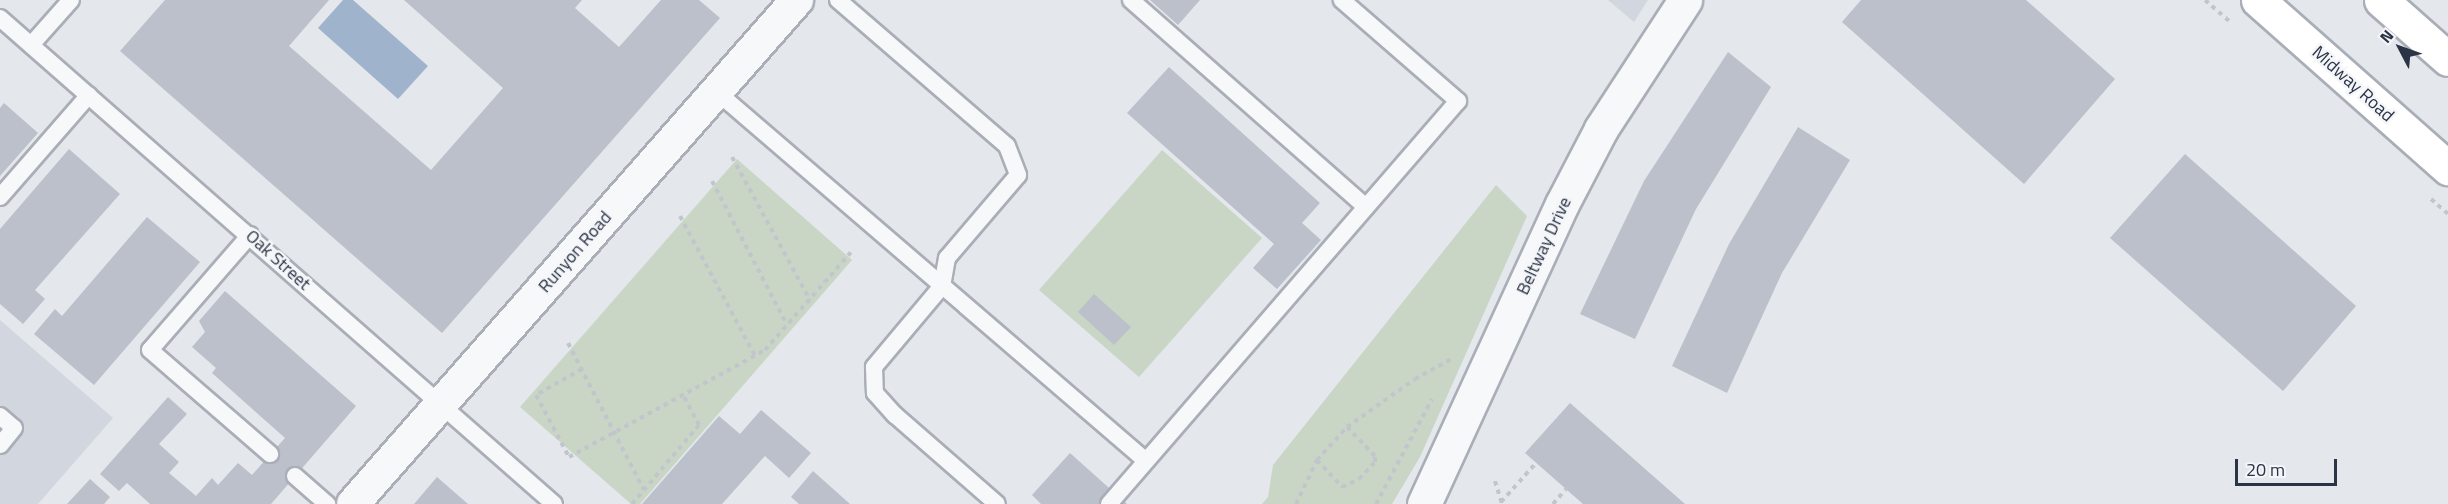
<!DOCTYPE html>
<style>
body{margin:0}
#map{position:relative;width:2448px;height:504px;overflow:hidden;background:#e4e7ec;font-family:"Titillium Web",sans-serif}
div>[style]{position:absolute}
.built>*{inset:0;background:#d2d6de}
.green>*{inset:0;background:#c9d6c5}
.water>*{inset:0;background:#9fb4cc}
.building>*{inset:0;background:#bbc0ca}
.path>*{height:4px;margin-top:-2px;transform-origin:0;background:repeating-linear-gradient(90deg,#c2c5cb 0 4.5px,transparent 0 9px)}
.roads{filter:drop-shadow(2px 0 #a9aeb7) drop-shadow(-2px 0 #a9aeb7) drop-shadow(0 2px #a9aeb7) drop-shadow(0 -2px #a9aeb7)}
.service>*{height:16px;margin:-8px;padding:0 8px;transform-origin:8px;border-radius:8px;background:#f7f8fa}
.minor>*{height:32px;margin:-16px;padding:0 16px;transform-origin:16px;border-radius:16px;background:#f7f8fa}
.tertiary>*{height:33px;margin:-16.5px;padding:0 16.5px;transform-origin:16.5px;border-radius:16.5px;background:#f7f8fa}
.secondary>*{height:33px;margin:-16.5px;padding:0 16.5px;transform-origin:16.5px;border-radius:16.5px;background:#fff}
span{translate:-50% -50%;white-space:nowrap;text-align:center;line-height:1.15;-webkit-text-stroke:5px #f4f6f9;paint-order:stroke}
.street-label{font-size:18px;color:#2b3445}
.north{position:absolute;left:2370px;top:18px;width:60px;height:60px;-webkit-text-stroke:4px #f4f6f9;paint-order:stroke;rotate:311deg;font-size:16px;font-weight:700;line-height:24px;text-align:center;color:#2b3445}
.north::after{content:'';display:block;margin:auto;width:21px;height:27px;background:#2b3445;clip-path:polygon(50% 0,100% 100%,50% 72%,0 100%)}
.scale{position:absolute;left:2235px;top:459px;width:102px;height:27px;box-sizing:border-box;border:3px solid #2b3445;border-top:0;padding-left:8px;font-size:18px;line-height:21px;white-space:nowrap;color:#2b3445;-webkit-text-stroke:4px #f4f6f9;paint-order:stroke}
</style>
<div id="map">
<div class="built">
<div style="clip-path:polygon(1608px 0,1648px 0,1634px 22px)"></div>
<div style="clip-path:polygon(0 320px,113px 418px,38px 504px,0 504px)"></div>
</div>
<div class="green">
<div style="clip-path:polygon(1162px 150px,1262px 238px,1139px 377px,1039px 290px)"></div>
<div style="clip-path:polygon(737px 159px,852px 260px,640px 504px,631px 504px,520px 407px)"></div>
<div style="clip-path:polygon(1496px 185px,1527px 216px,1420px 457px,1392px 504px,1262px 504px,1268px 497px,1273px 465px)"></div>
</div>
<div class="water">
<div style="clip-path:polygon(343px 0,353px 0,428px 66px,398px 99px,318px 28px)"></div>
</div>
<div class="building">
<div style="clip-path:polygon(165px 0,329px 0,289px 46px,431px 170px,503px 88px,404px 0,582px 0,575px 8px,619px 47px,661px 0,699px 0,720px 18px,442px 333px,120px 51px)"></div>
<div style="clip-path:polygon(1150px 0,1200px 0,1178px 25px)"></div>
<div style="clip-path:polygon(1861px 0,2026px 0,2115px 79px,2024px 184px,1842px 22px)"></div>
<div style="clip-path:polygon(1728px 52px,1771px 87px,1696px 209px,1635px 339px,1580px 314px,1644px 181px)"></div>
<div style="clip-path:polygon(1169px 67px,1320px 203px,1302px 223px,1321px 240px,1277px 289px,1253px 268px,1274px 244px,1127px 113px)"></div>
<div style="clip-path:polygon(4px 103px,38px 133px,0 176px,0 108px)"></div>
<div style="clip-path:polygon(1798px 127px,1850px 160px,1782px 273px,1727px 393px,1672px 366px,1729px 244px)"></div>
<div style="clip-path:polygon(69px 149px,120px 194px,35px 290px,45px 299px,23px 324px,0 304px,0 229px)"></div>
<div style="clip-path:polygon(2185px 154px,2356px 306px,2283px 391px,2110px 238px)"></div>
<div style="clip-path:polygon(147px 217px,200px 262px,94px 385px,34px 334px,55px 309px,62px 316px)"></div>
<div style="clip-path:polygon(225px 291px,356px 406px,271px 504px,150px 504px,127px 483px,119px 491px,100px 474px,168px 397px,187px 414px,159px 444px,179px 462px,169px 473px,196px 496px,212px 478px,218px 485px,238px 463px,252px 475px,285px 438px,212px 373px,216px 368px,192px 347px,205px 332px,199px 321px)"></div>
<div style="clip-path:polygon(1094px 294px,1131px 327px,1114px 345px,1078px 312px)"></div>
<div style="clip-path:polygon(1570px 403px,1685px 504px,1583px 504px,1525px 453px)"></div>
<div style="clip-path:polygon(761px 410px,811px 453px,789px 478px,765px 456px,722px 504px,642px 504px,719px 416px,740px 434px)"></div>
<div style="clip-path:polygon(1070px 453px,1127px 504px,1041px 504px,1032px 495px)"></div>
<div style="clip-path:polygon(813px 471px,850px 504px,799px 504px,791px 497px)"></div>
<div style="clip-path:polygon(437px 477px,468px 504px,414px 504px)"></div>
<div style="clip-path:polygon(90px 479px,110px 497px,104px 504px,67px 504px)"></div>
</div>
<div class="path">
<div style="left:2205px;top:0;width:35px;rotate:41deg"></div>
<div style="left:732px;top:157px;width:163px;rotate:61.4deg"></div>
<div style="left:712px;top:181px;width:162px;rotate:62.5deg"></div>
<div style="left:2431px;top:199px;width:23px;rotate:41deg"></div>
<div style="left:680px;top:216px;width:159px;rotate:61.8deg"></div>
<div style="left:568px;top:343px;width:165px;rotate:62.7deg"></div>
<div style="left:582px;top:369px;width:53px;rotate:150.5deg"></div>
<div style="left:536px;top:395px;width:70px;rotate:62deg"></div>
<div style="left:569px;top:457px;width:223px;rotate:-28.6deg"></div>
<div style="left:765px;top:350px;width:130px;rotate:-48.7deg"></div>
<div style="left:1317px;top:460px;width:37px;rotate:47deg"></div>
<div style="left:1342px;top:487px;width:19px;rotate:-25deg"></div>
<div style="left:1359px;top:479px;width:23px;rotate:-47deg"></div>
<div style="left:1375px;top:462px;width:6px;rotate:-90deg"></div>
<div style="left:1375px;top:456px;width:40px;rotate:-134deg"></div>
<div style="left:1495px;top:481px;width:24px;rotate:73deg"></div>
<div style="left:1501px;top:502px;width:52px;rotate:-48.1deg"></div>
<div style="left:632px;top:504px;width:104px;rotate:-49.7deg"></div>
<div style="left:699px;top:425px;width:34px;rotate:-118deg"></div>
<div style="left:1296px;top:504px;width:49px;rotate:-64.5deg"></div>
<div style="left:1317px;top:460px;width:45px;rotate:-47.7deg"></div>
<div style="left:1347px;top:427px;width:83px;rotate:-35.2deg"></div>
<div style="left:1415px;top:379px;width:43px;rotate:-28.9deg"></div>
<div style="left:1376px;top:504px;width:119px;rotate:-61.9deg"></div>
<div style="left:1553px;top:504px;width:20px;rotate:-49deg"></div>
</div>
<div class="roads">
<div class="service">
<div style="left:838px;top:0;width:223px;rotate:40.8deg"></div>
<div style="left:1007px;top:146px;width:31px;rotate:69deg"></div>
<div style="left:1018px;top:175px;width:109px;rotate:130.5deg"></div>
<div style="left:947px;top:258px;width:28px;rotate:100deg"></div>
<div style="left:942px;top:286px;width:106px;rotate:130deg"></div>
<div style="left:874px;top:367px;width:26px;rotate:88deg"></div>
<div style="left:875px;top:393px;width:30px;rotate:48deg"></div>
<div style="left:895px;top:415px;width:135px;rotate:41.1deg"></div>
<div style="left:1131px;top:0;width:312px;rotate:41.4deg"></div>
<div style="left:0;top:18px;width:737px;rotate:41.26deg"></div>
<div style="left:31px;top:45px;width:60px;rotate:-48.4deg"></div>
<div style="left:717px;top:92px;width:564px;rotate:40.69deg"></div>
<div style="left:0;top:197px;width:135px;rotate:-48.9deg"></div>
<div style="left:250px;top:235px;width:152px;rotate:131deg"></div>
<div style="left:150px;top:350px;width:159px;rotate:40.9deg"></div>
<div style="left:0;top:416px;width:18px;rotate:41deg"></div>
<div style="left:14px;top:428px;width:22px;rotate:129deg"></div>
<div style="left:295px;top:476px;width:43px;rotate:41.2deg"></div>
<div style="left:1109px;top:504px;width:533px;rotate:-49.11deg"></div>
<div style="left:1458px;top:101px;width:154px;rotate:-139deg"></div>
</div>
<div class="minor">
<div style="left:353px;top:504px;width:672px;rotate:-48.62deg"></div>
</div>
<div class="tertiary">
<div style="left:1424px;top:504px;width:330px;rotate:-65.3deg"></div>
<div style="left:1562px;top:204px;width:85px;rotate:-62.5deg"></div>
<div style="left:1601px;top:129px;width:154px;rotate:-56.9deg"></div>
</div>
<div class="secondary">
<div style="left:2258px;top:0;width:254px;rotate:41.5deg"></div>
<div style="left:2381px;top:0;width:89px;rotate:41.4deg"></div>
</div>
</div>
<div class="street-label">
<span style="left:2353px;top:84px;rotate:42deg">Midway Road</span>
<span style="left:1544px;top:246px;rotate:-65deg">Beltway Drive</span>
<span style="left:575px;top:252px;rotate:-49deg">Runyon Road</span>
<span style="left:278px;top:260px;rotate:42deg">Oak Street</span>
</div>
<div class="north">N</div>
<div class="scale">20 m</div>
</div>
